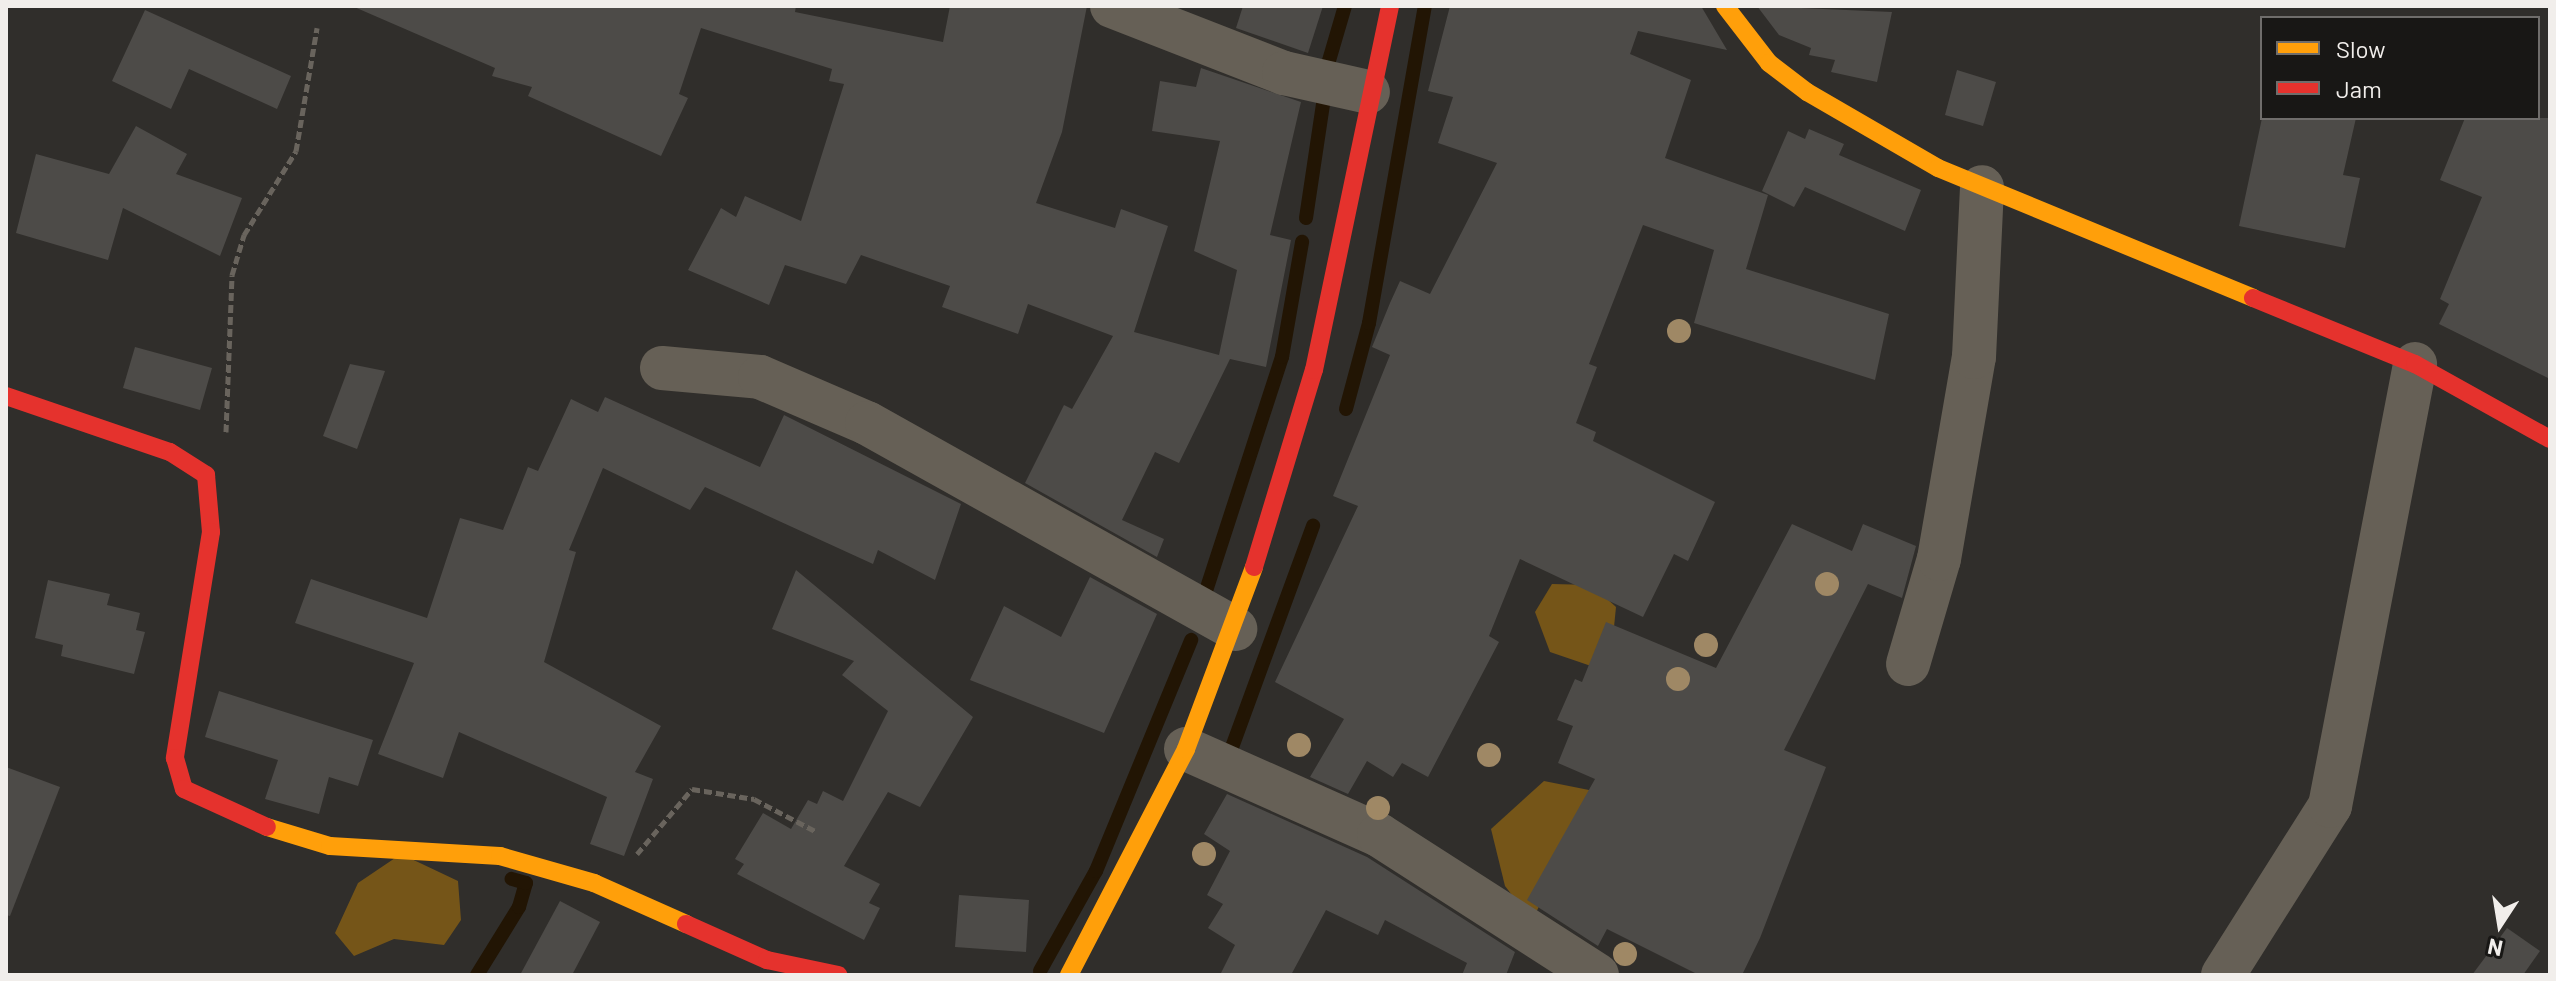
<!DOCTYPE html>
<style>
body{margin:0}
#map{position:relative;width:2556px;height:981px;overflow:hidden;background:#302e2b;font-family:Barlow,sans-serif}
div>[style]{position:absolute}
.forest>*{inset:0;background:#755518}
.stream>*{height:14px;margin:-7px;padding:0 7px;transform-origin:7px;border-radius:7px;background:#221504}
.building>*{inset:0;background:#4d4b48}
.path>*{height:5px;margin-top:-2.5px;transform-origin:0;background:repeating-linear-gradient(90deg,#69645d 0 8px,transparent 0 12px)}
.street>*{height:44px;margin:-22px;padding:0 22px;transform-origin:22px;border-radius:22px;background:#666056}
.slow>*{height:18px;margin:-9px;padding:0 9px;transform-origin:9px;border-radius:9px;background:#ff9f0a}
.jam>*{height:18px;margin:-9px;padding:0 9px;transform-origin:9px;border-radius:9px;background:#e5322d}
.trees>*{width:24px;height:24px;margin:-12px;border-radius:50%;background:#9f8865}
span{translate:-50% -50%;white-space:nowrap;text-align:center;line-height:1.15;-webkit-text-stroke:6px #181715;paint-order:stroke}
.frame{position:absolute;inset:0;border:8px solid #f1eeeb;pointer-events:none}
.legend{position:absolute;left:2260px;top:16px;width:280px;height:104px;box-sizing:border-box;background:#181715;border:2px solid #6f6d6b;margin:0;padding:10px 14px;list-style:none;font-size:24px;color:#f1eeeb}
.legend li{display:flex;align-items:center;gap:16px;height:40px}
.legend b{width:40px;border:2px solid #6f6d6b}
.north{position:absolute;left:2460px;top:885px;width:80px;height:80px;-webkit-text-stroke:6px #181715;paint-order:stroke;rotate:192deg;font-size:22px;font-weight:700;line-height:32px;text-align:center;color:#f1eeeb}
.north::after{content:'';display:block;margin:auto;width:28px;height:36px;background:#f1eeeb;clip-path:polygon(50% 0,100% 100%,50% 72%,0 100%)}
</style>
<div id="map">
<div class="forest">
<div style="clip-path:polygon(1552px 584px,1592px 585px,1616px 607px,1612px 647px,1591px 666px,1550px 652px,1535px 612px)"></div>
<div style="clip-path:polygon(1544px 781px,1594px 791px,1532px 921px,1505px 886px,1491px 829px)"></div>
<div style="clip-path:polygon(401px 854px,458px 881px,461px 920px,444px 945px,394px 939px,354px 956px,335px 933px,358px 883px)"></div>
</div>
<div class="stream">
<div style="left:1328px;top:64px;width:60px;rotate:-73.7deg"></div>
<div style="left:1306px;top:218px;width:128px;rotate:-81.5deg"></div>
<div style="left:1346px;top:409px;width:89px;rotate:-75deg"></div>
<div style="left:1369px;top:323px;width:322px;rotate:-80deg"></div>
<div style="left:1203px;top:600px;width:256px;rotate:-72deg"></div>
<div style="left:1282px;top:357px;width:117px;rotate:-80.1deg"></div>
<div style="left:1231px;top:750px;width:239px;rotate:-69.9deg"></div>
<div style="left:1040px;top:971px;width:115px;rotate:-60.8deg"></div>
<div style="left:1096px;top:871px;width:250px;rotate:-67.6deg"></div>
<div style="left:477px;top:975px;width:80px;rotate:-58.3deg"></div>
<div style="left:519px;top:907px;width:25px;rotate:-74deg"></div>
<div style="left:526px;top:883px;width:15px;rotate:-164deg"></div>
</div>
<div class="building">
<div style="clip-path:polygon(352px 6px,796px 6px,795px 12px,943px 42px,950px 6px,1087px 6px,1062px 132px,1036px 203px,1115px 228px,1121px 209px,1168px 226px,1134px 332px,1219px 355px,1237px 270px,1194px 251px,1220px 141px,1152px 131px,1160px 81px,1196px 87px,1201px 68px,1301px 102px,1270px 235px,1291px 240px,1266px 367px,1230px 359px,1179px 463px,1155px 452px,1122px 520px,1164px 539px,1157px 557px,1025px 483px,1064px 405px,1072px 409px,1113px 336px,1028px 304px,1018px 334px,942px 307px,950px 286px,861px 255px,846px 284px,785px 265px,769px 305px,688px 270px,721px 208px,736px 217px,745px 196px,801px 221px,844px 84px,829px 81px,832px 69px,701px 28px,679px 94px,688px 98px,661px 156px,528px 96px,532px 87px,492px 76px,495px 68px)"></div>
<div style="clip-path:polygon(1243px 6px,1323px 6px,1308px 53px,1236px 28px)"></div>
<div style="clip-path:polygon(1450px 6px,1701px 6px,1727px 50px,1638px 31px,1630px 54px,1691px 80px,1665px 158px,1768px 195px,1746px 269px,1889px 314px,1875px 380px,1694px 323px,1714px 250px,1643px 225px,1589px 364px,1597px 367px,1576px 423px,1596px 432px,1593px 441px,1715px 502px,1688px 561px,1674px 554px,1643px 617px,1520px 559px,1489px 636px,1499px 642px,1428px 777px,1402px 763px,1393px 777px,1367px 761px,1348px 794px,1310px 777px,1344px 719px,1275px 682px,1358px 506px,1333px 496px,1390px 355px,1372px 347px,1390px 303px,1400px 281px,1430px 294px,1497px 163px,1438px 143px,1453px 97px,1428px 91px)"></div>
<div style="clip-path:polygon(1757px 6px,1892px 12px,1877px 82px,1831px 72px,1835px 60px,1809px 55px,1811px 48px,1779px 35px)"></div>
<div style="clip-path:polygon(145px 10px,291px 76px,277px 109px,189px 69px,171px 109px,112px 81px)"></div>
<div style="clip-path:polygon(1957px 70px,1996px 82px,1983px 126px,1945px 115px)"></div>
<div style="clip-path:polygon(2262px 118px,2356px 118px,2343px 175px,2360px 178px,2345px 248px,2239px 226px)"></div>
<div style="clip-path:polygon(2465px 118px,2550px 118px,2550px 379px,2439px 324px,2449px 304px,2440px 299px,2482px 197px,2440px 180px)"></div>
<div style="clip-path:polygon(136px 126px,187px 154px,176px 174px,242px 198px,220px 256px,123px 208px,108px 260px,16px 233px,36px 154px,109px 174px)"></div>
<div style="clip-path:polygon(1809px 129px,1844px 144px,1839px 155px,1921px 190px,1905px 231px,1805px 187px,1794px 207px,1762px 191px,1788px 131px,1805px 139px)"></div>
<div style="clip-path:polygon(135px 347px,212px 368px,200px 410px,123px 388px)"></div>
<div style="clip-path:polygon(350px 364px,385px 371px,357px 449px,323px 436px)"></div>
<div style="clip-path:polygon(605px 397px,760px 467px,784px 415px,961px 504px,935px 580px,878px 550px,873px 564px,705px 487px,690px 510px,603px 468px,569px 550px,576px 552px,544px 662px,661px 726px,635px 772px,653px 779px,624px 856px,590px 844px,607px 797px,459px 732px,443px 778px,378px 754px,414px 663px,295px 623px,311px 579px,427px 618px,460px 518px,503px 530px,528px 467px,538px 471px,571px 399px,598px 412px)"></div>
<div style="clip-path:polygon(1792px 524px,1852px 551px,1863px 524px,1916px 546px,1902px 598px,1868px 584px,1784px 750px,1826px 767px,1760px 938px,1742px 975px,1699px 975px,1607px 929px,1598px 946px,1527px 900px,1595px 779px,1558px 763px,1573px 726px,1557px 720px,1575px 679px,1582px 682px,1606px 622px,1716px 668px)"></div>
<div style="clip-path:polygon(796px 570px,973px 717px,920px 807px,888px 792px,844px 866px,880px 884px,869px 903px,880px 908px,864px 940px,737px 874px,744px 864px,735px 859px,763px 813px,791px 829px,808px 800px,817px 804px,823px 791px,843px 801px,888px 711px,842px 675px,854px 661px,772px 629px)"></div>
<div style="clip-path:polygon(1090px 577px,1157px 614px,1104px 733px,970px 680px,1004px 606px,1061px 637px)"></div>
<div style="clip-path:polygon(48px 580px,110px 594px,107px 605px,140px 613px,136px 630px,145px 632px,134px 674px,61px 656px,63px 645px,35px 638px)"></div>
<div style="clip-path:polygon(219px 691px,373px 740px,358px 786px,329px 777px,319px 814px,265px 799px,278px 760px,205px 737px)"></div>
<div style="clip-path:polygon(6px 767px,60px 787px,10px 916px,6px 915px)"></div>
<div style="clip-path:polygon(1227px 794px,1367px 857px,1515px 952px,1506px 975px,1462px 975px,1467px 963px,1385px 920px,1378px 935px,1326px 910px,1291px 975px,1220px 975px,1235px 945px,1208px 928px,1223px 904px,1207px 895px,1230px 851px,1204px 834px)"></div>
<div style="clip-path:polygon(959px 895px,1029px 900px,1026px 952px,955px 947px)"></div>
<div style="clip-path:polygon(560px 901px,600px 922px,572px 975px,520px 975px)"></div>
<div style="clip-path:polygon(2507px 928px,2540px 951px,2523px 975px,2472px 975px)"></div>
</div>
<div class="path">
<div style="left:226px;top:432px;width:157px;rotate:-87.8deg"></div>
<div style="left:232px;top:275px;width:42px;rotate:-73.3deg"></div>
<div style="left:244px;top:235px;width:99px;rotate:-58.2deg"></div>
<div style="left:296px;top:151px;width:125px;rotate:-80.3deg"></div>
<div style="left:637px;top:854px;width:85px;rotate:-49.8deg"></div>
<div style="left:692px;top:789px;width:63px;rotate:9.2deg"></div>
<div style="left:754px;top:799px;width:69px;rotate:27.7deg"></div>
</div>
<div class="street">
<div style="left:1112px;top:6px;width:185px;rotate:21.3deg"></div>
<div style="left:1284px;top:73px;width:86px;rotate:12.7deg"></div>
<div style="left:662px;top:368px;width:98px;rotate:5.2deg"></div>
<div style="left:760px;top:377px;width:116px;rotate:23.3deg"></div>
<div style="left:867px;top:423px;width:422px;rotate:29.2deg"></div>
<div style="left:1908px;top:664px;width:109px;rotate:-73.6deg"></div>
<div style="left:1939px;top:559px;width:205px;rotate:-80.2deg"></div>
<div style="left:1974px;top:357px;width:170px;rotate:-87.3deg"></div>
<div style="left:1186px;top:749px;width:211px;rotate:24deg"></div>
<div style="left:1379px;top:835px;width:259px;rotate:32.7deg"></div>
<div style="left:2223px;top:975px;width:200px;rotate:-57.7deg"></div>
<div style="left:2330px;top:806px;width:450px;rotate:-79.1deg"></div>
</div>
<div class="slow">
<div style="left:1725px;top:6px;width:72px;rotate:52.3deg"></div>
<div style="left:1769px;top:63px;width:48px;rotate:37.3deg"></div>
<div style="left:1807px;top:92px;width:151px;rotate:30.1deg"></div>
<div style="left:1938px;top:168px;width:341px;rotate:22.4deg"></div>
<div style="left:267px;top:827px;width:66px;rotate:16.8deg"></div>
<div style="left:330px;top:846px;width:170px;rotate:3.4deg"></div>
<div style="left:500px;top:856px;width:98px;rotate:16deg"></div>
<div style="left:594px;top:883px;width:101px;rotate:24deg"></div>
<div style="left:1069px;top:975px;width:254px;rotate:-62.6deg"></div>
<div style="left:1186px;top:749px;width:194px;rotate:-69.5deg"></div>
</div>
<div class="jam">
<div style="left:2253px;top:298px;width:175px;rotate:22.2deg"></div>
<div style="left:2415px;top:364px;width:154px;rotate:29.1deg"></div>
<div style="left:6px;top:396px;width:173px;rotate:18.9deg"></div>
<div style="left:170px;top:452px;width:43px;rotate:32.6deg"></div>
<div style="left:206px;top:475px;width:57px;rotate:85deg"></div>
<div style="left:211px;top:532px;width:229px;rotate:99.1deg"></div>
<div style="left:175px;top:758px;width:32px;rotate:74deg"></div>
<div style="left:184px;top:789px;width:91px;rotate:24.6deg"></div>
<div style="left:1254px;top:567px;width:206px;rotate:-73.1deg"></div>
<div style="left:1314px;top:370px;width:372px;rotate:-78.2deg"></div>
<div style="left:686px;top:924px;width:89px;rotate:24deg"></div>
<div style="left:767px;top:960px;width:73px;rotate:11.9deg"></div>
</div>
<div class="trees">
<div style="left:1679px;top:331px"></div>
<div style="left:1827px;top:584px"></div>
<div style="left:1706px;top:645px"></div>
<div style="left:1678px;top:679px"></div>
<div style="left:1299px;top:745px"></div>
<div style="left:1489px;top:755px"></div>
<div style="left:1378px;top:808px"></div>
<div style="left:1204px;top:854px"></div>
<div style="left:1625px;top:954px"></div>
</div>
<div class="frame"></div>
<ul class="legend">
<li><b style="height:10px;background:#ff9f0a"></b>Slow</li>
<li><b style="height:10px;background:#e5322d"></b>Jam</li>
</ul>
<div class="north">N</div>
</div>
